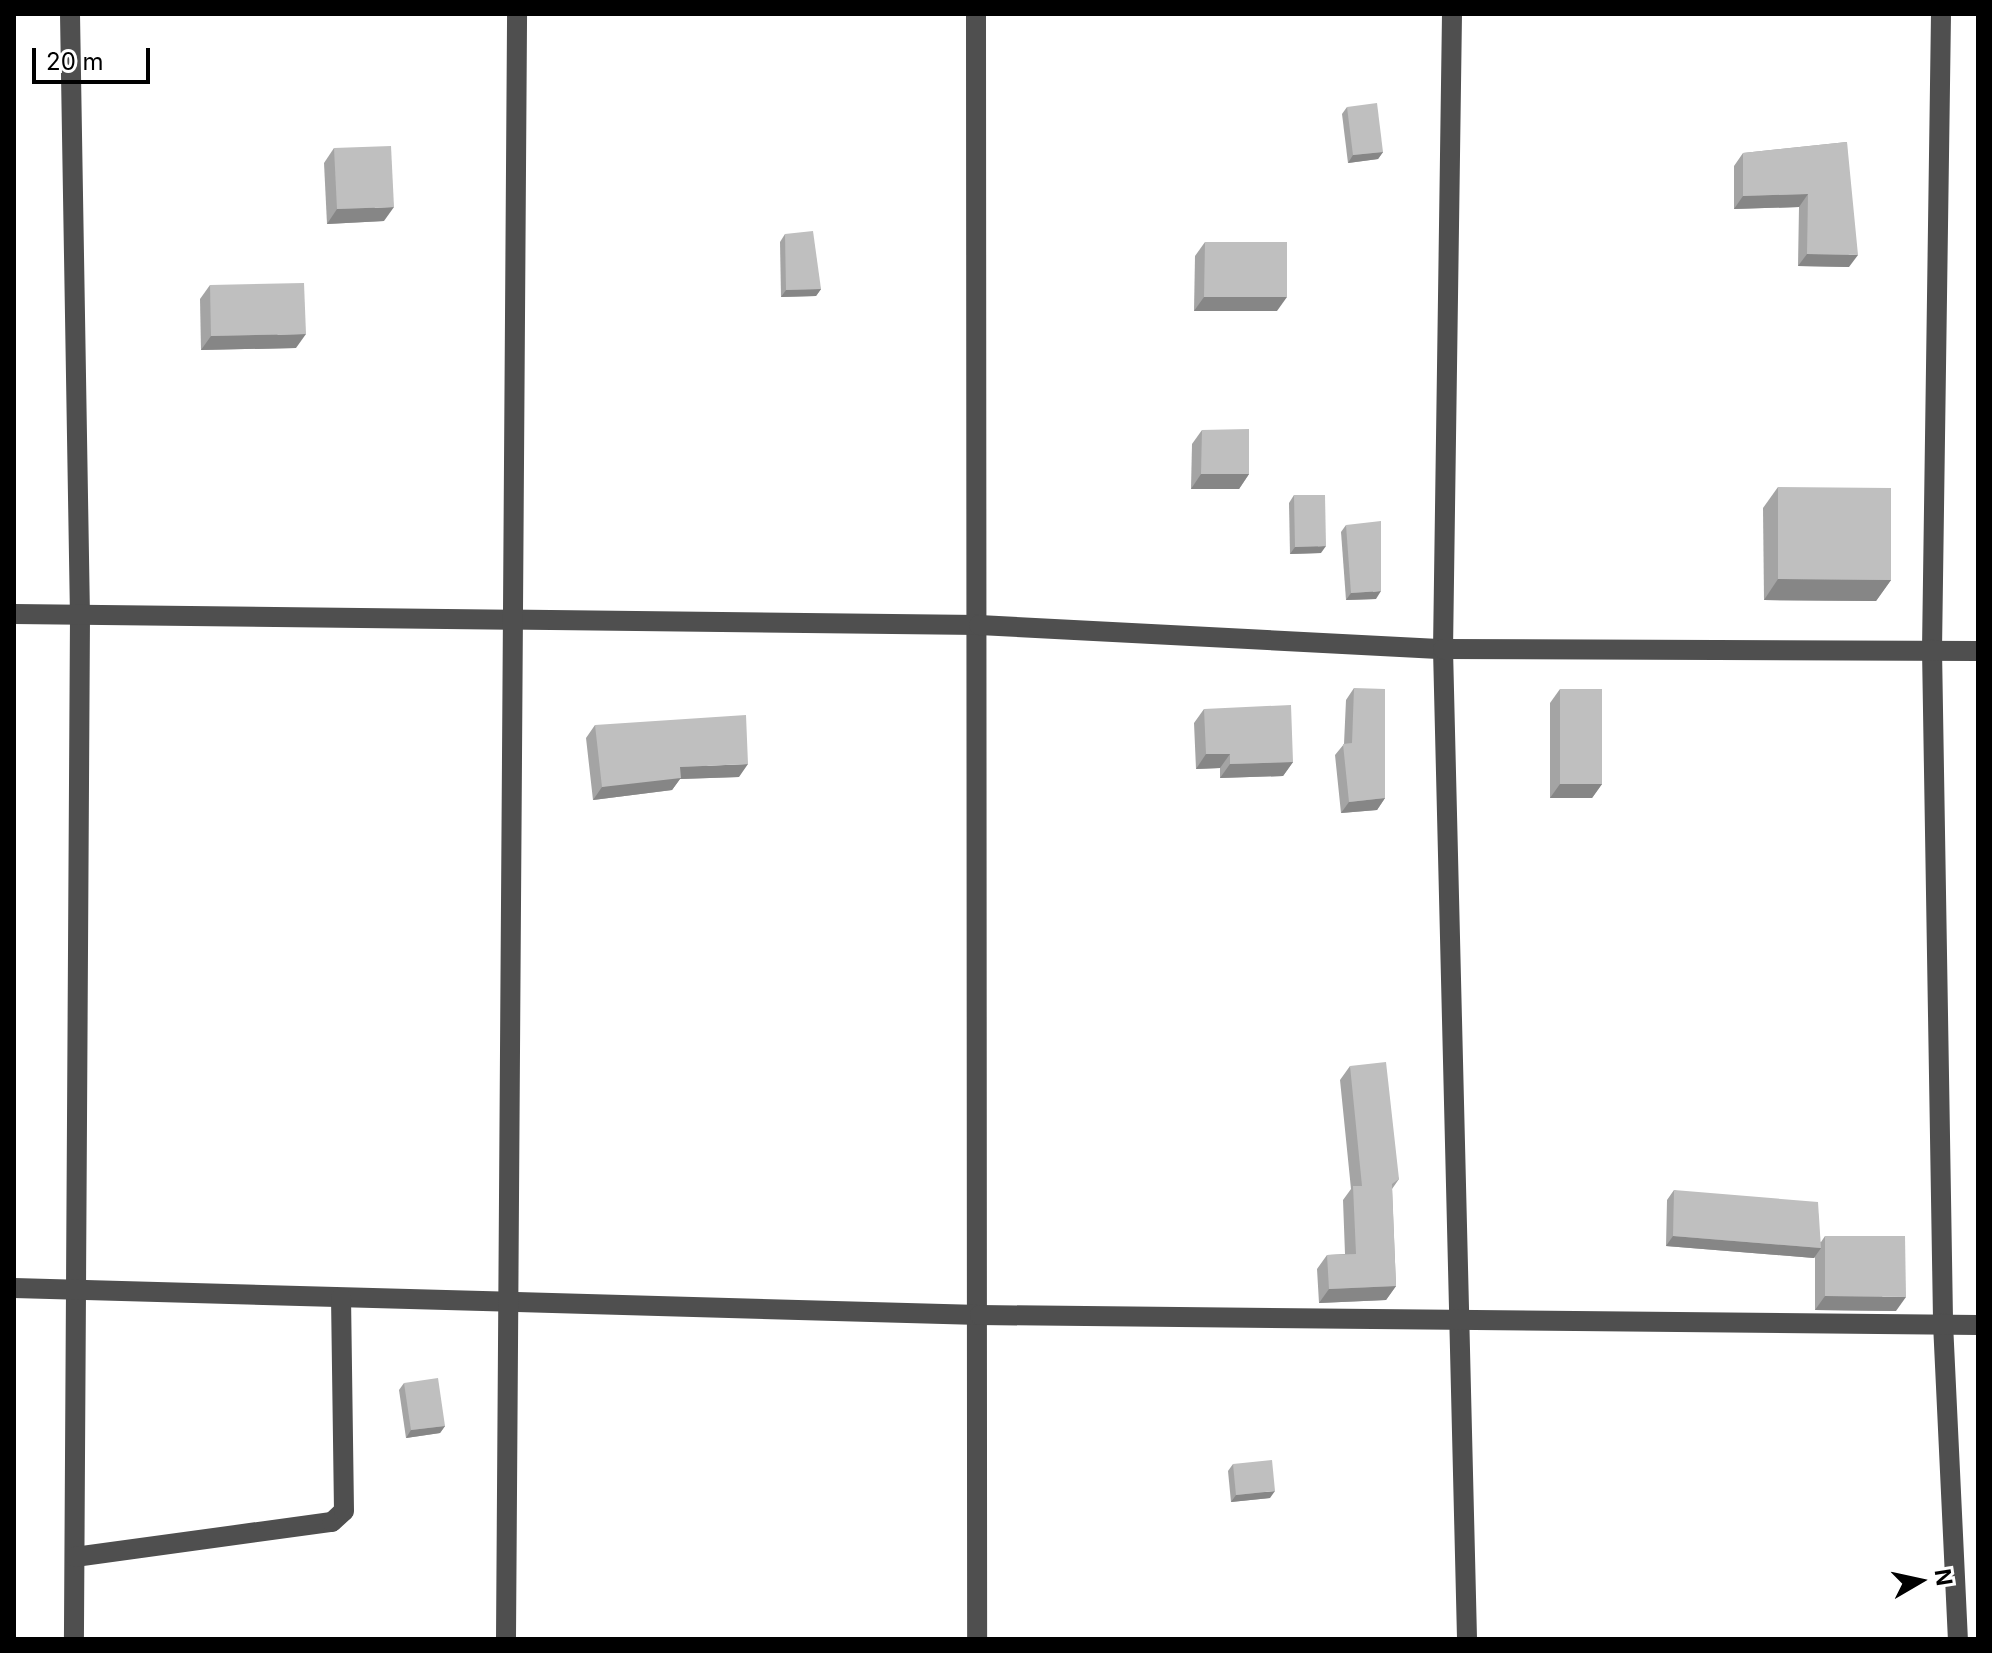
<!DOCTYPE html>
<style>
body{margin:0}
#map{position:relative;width:1992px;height:1653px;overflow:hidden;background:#fff;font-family:Inter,sans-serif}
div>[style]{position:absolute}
.minor>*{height:20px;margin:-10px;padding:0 10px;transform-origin:10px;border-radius:10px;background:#4f4f4f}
.wall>*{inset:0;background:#a4a4a4}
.shaded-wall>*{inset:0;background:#868686}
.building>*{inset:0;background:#bfbfbf}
span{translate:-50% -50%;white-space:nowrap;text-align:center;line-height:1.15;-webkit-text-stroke:8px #fff;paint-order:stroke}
.frame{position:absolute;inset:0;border:16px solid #000;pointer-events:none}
.north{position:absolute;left:1880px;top:1541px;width:80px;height:80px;-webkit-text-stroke:6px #fff;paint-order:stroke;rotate:81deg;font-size:22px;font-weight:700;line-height:32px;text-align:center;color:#000}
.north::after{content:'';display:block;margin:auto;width:28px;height:36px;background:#000;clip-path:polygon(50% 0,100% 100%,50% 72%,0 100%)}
.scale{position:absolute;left:32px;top:48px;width:118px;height:36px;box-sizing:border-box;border:4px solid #000;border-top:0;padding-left:10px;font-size:24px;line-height:28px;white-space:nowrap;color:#000;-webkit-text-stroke:6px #fff;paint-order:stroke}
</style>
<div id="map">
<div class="minor">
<div style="left:70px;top:14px;width:601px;rotate:89.05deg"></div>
<div style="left:80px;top:615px;width:1024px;rotate:90.34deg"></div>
<div style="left:976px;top:14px;width:1625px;rotate:89.96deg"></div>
<div style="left:1452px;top:14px;width:635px;rotate:90.81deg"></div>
<div style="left:1443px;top:649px;width:990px;rotate:88.61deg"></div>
<div style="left:1941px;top:14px;width:635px;rotate:90.81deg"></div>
<div style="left:1932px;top:649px;width:674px;rotate:89.06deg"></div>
<div style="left:1943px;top:1323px;width:316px;rotate:87.3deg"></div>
<div style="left:14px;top:614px;width:965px;rotate:0.65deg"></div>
<div style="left:979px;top:625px;width:465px;rotate:3deg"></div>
<div style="left:1443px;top:649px;width:535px;rotate:0.21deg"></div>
<div style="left:14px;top:1288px;width:966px;rotate:1.6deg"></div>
<div style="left:980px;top:1315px;width:998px;rotate:0.57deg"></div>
<div style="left:75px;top:1557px;width:259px;rotate:-7.8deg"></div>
<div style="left:332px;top:1522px;width:16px;rotate:-43deg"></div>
<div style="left:344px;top:1511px;width:213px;rotate:-90.8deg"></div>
<div style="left:506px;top:1639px;width:1625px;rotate:-89.61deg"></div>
</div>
<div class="wall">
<div style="clip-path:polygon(1347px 107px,1383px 152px,1378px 159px,1348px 163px,1342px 114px)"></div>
<div style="clip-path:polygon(1847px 142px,1849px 267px,1798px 266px,1799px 207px,1734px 209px,1734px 166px,1743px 153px)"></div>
<div style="clip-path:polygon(334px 148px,384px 221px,327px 224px,324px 163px)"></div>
<div style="clip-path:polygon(785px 234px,821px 289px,816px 296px,781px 297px,780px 242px)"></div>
<div style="clip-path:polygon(1205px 242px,1277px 311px,1194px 311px,1195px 256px)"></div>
<div style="clip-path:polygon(210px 285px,296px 348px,201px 350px,200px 299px)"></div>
<div style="clip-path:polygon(1202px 430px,1249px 474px,1239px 489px,1191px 489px,1192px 444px)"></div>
<div style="clip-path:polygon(1778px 487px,1891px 580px,1876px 601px,1764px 600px,1763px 508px)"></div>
<div style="clip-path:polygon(1294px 495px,1321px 553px,1290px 554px,1289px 503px)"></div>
<div style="clip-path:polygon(1346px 525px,1376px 599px,1346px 600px,1341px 532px)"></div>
<div style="clip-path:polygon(1354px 688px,1385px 798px,1377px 810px,1341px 813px,1335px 755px,1344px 744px,1346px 700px)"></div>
<div style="clip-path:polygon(1560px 689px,1602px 784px,1592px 798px,1550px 798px,1550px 703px)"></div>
<div style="clip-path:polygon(1204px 709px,1293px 762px,1283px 776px,1220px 778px,1220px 768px,1196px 769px,1194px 723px)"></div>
<div style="clip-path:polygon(595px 725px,739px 777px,680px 779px,672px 790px,593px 800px,586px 738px)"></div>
<div style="clip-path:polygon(1350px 1066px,1399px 1179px,1392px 1189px,1396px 1286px,1386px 1300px,1319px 1303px,1317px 1269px,1327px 1255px,1345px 1254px,1343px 1200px,1351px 1189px,1340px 1080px)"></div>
<div style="clip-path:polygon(1674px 1190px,1821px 1242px,1825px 1236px,1896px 1311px,1815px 1310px,1815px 1257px,1814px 1258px,1666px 1246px,1667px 1200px)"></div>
<div style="clip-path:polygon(404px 1383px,445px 1426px,440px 1433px,406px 1438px,399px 1390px)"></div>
<div style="clip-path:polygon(1233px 1464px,1270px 1498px,1231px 1502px,1228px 1471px)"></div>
</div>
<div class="shaded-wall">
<div style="clip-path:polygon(1383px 152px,1378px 159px,1348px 163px,1353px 155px)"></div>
<div style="clip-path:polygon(1808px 194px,1799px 207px,1734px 209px,1743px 196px)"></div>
<div style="clip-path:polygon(394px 207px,384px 221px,327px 224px,337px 209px)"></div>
<div style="clip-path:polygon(1807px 254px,1858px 255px,1849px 267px,1798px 266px)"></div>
<div style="clip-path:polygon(821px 289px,816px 296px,781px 297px,786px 290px)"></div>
<div style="clip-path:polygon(1204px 297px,1287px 297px,1277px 311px,1194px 311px)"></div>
<div style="clip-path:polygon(306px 334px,296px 348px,201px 350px,211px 336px)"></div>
<div style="clip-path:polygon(1201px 474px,1249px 474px,1239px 489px,1191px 489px)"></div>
<div style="clip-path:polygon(1326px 546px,1321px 553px,1290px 554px,1295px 547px)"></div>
<div style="clip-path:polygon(1778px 579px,1891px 580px,1876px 601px,1764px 600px)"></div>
<div style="clip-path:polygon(1381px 591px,1376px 599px,1346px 600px,1351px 593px)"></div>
<div style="clip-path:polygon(1206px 754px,1230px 754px,1220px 768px,1196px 769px)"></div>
<div style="clip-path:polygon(1293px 762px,1283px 776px,1220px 778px,1230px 764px)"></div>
<div style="clip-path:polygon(748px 764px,739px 777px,680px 779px,672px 790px,593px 800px,602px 787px,680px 767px)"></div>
<div style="clip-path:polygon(1560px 784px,1602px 784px,1592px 798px,1550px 798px)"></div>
<div style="clip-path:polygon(1385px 798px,1377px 810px,1341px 813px,1349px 802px)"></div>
<div style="clip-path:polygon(1673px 1236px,1821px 1248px,1814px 1258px,1666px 1246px)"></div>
<div style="clip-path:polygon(1396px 1286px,1386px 1300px,1319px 1303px,1329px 1289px)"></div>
<div style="clip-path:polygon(1825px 1296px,1906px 1297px,1896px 1311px,1815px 1310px)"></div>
<div style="clip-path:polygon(445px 1426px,440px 1433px,406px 1438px,411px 1430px)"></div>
<div style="clip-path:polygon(1275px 1491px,1270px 1498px,1231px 1502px,1236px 1495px)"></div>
</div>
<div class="building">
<div style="clip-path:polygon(1377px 103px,1383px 152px,1353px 155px,1347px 107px)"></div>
<div style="clip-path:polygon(1847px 142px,1858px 255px,1807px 254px,1808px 194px,1743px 196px,1743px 153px)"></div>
<div style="clip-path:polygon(391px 146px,394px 207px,337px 209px,334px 148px)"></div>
<div style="clip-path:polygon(813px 231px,821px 289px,786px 290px,785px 234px)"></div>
<div style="clip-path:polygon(1205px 242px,1287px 242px,1287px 297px,1204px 297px)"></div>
<div style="clip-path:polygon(304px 283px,306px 334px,211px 336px,210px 285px)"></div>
<div style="clip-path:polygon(1249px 429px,1249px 474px,1201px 474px,1202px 430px)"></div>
<div style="clip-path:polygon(1778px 487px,1891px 488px,1891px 580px,1778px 579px)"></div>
<div style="clip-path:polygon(1294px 495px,1325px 495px,1326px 546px,1295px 547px)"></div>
<div style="clip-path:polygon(1381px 521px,1381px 591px,1351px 593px,1346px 525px)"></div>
<div style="clip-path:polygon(1354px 688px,1385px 689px,1385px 798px,1349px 802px,1343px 744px,1352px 743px)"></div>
<div style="clip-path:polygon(1560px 689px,1602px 689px,1602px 784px,1560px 784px)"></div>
<div style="clip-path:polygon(1291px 705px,1293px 762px,1230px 764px,1230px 754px,1206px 754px,1204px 709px)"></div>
<div style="clip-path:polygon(746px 715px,748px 764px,680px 767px,681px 778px,602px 787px,595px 725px)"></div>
<div style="clip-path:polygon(1386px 1062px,1399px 1179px,1392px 1184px,1396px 1286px,1329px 1289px,1327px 1255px,1356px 1254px,1353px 1186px,1362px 1186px,1350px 1066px)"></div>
<div style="clip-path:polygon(1674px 1190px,1818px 1202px,1821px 1248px,1673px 1236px)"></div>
<div style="clip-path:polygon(1825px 1236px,1905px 1236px,1906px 1297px,1825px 1296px)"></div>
<div style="clip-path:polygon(438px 1378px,445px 1426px,411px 1430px,404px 1383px)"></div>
<div style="clip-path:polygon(1272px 1460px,1275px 1491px,1236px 1495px,1233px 1464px)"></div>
</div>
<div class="frame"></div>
<div class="north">N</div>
<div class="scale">20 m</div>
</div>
